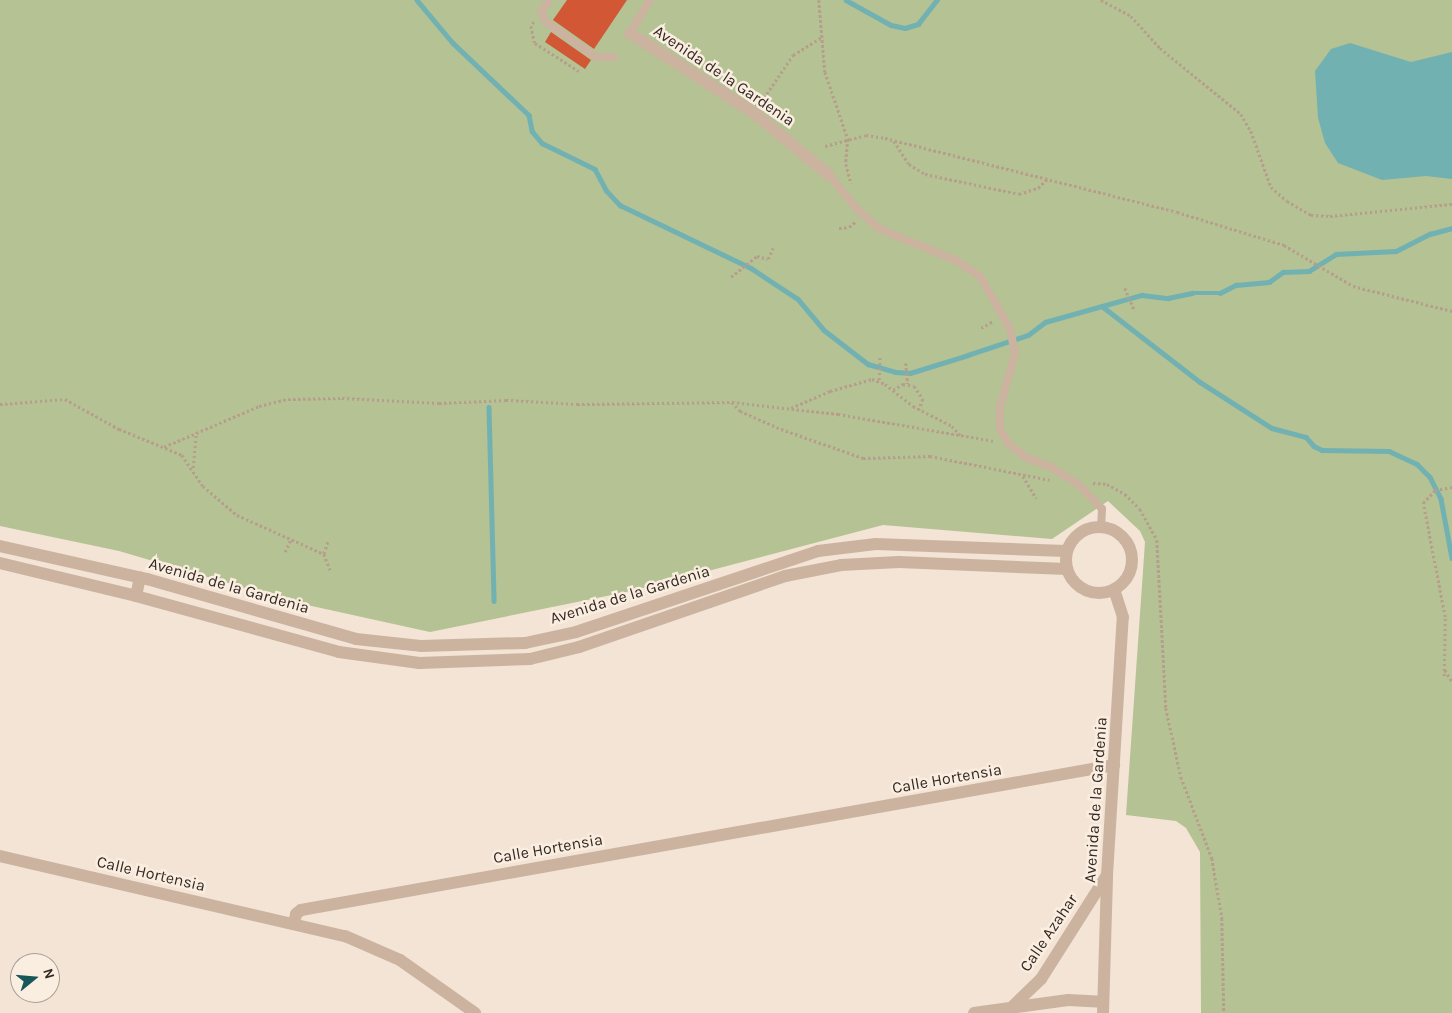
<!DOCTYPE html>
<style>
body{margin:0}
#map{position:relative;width:1452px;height:1013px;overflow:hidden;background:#f3e4d5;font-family:Karla,sans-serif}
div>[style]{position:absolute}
.green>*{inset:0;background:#b4c294}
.water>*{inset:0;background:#72b1b2}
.stream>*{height:4.5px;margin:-2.25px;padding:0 2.25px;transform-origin:2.25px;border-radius:2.25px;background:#72b1b2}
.building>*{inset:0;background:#d15735}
.path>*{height:2.5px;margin-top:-1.25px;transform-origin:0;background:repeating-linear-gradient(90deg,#b79d8b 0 2.5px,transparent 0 5px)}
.service>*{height:8px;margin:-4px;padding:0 4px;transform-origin:4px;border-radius:4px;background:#cbb3a0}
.minor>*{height:12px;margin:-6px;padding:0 6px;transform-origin:6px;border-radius:6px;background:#cbb3a0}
.tertiary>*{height:12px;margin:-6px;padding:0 6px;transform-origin:6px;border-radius:6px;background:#cbb3a0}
.tertiary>.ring{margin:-6px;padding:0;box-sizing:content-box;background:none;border:12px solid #cbb3a0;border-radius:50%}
span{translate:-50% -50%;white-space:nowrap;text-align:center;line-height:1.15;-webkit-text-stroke:5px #faeee1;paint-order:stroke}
.street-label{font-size:16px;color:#352924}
.north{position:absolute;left:10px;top:953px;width:50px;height:50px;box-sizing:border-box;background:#faeee1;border:1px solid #ab9f95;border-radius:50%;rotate:73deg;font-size:14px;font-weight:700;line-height:20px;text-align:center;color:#352924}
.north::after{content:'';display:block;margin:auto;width:18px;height:22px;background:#175659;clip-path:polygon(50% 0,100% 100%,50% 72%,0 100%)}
</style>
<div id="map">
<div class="green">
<div style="clip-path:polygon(0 0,1452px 0,1452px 1013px,1201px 1013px,1200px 852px,1186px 828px,1176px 821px,1126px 815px,1145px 542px,1140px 531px,1108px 501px,1052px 539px,883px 525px,636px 590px,430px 632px,289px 601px,119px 551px,0 526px)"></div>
</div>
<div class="water">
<div style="clip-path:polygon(1350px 43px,1411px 62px,1452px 52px,1452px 179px,1426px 176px,1382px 180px,1338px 163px,1325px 143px,1318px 118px,1315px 71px,1331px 49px)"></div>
</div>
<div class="stream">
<div style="left:417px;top:0;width:56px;rotate:50.1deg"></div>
<div style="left:453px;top:43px;width:105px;rotate:43.5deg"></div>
<div style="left:529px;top:115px;width:16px;rotate:79deg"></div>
<div style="left:532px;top:131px;width:16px;rotate:50deg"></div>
<div style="left:542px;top:143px;width:59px;rotate:26.1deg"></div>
<div style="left:595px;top:169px;width:24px;rotate:62deg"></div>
<div style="left:606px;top:190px;width:21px;rotate:47deg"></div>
<div style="left:620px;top:205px;width:145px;rotate:25.7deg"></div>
<div style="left:751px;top:268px;width:56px;rotate:33.4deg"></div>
<div style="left:798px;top:299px;width:40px;rotate:50deg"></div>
<div style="left:824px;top:330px;width:56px;rotate:37.7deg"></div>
<div style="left:868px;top:364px;width:29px;rotate:16deg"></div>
<div style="left:896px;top:372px;width:14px;rotate:4deg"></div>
<div style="left:910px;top:373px;width:61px;rotate:-17.2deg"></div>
<div style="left:968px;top:355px;width:63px;rotate:-18.4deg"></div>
<div style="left:1028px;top:335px;width:21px;rotate:-37deg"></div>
<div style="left:1045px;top:322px;width:101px;rotate:-15.6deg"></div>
<div style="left:1142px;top:295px;width:26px;rotate:7deg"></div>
<div style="left:1168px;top:298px;width:25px;rotate:-12deg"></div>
<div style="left:1192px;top:293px;width:28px"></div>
<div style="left:1220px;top:293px;width:18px;rotate:-27deg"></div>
<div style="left:1236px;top:285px;width:33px;rotate:-5deg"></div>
<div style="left:1269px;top:282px;width:17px;rotate:-36deg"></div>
<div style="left:1283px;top:272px;width:26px;rotate:-2deg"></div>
<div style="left:1309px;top:271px;width:32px;rotate:-32deg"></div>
<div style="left:1336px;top:254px;width:60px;rotate:-2.9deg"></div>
<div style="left:1396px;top:251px;width:38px;rotate:-27deg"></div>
<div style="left:1430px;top:234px;width:23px;rotate:-15deg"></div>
<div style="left:846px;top:0;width:51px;rotate:29.1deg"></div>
<div style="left:891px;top:25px;width:14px;rotate:12deg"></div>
<div style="left:905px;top:28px;width:14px;rotate:-17deg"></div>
<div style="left:918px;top:24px;width:31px;rotate:-52deg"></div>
<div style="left:1102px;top:306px;width:124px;rotate:37.8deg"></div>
<div style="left:1200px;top:382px;width:85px;rotate:32.6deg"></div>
<div style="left:1272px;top:428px;width:35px;rotate:15deg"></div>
<div style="left:1306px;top:437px;width:12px;rotate:48deg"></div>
<div style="left:1314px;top:446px;width:9px;rotate:27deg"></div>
<div style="left:1322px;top:450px;width:67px;rotate:0.9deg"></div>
<div style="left:1389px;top:451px;width:31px;rotate:25deg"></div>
<div style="left:1417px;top:464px;width:18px;rotate:45deg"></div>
<div style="left:1430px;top:477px;width:25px;rotate:63deg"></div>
<div style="left:1441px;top:499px;width:60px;rotate:79.4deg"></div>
<div style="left:489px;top:407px;width:194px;rotate:88.5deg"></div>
</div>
<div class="building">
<div style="clip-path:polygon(567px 0,627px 0,594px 49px,553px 20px)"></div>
<div style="clip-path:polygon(551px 32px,591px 60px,585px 69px,545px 42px)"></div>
</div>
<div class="path">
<div style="left:819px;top:0;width:72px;rotate:85.2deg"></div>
<div style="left:825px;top:72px;width:71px;rotate:71.1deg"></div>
<div style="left:848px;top:139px;width:25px;rotate:95deg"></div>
<div style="left:846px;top:164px;width:20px;rotate:75deg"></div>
<div style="left:1101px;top:0;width:34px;rotate:28deg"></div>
<div style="left:1131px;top:16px;width:43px;rotate:47.8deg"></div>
<div style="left:1160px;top:48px;width:104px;rotate:39.2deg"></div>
<div style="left:1241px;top:114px;width:20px;rotate:60deg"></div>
<div style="left:1251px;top:131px;width:59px;rotate:70.3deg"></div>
<div style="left:1271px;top:187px;width:21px;rotate:41deg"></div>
<div style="left:1287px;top:201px;width:28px;rotate:30deg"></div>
<div style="left:1311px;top:215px;width:19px;rotate:3deg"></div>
<div style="left:1330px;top:216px;width:123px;rotate:-5.6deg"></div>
<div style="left:534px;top:22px;width:5px;rotate:127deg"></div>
<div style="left:531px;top:26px;width:17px;rotate:77deg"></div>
<div style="left:535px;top:43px;width:52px;rotate:32.5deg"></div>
<div style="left:761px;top:102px;width:57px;rotate:-55.8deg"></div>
<div style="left:793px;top:55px;width:34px;rotate:-32deg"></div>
<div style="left:894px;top:141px;width:27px;rotate:57deg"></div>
<div style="left:909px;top:164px;width:19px;rotate:32deg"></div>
<div style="left:925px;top:174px;width:96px;rotate:12deg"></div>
<div style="left:1019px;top:194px;width:20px;rotate:-18deg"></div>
<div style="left:1038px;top:188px;width:13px;rotate:-45deg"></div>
<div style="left:825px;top:146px;width:42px;rotate:-15deg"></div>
<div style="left:866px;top:135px;width:19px;rotate:9deg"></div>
<div style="left:885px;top:138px;width:301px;rotate:14.2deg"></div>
<div style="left:1177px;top:212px;width:112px;rotate:17.1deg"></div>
<div style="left:1284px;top:245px;width:80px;rotate:30.7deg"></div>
<div style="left:1353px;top:286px;width:102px;rotate:14.2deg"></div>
<div style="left:839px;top:228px;width:10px;rotate:-6deg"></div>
<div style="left:849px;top:227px;width:8px;rotate:-40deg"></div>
<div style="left:731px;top:277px;width:33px;rotate:-39deg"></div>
<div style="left:757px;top:256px;width:11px;rotate:15deg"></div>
<div style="left:768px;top:259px;width:12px;rotate:-66deg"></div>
<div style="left:1125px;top:288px;width:25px;rotate:67deg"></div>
<div style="left:981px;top:328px;width:14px;rotate:-30deg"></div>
<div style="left:906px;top:363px;width:21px;rotate:85deg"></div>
<div style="left:879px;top:380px;width:24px;rotate:-88deg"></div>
<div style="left:893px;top:390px;width:12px;rotate:-31deg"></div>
<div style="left:903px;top:384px;width:11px;rotate:10deg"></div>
<div style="left:914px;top:386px;width:16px;rotate:55deg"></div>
<div style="left:923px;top:399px;width:12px;rotate:110deg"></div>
<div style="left:732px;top:402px;width:12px;rotate:48deg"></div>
<div style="left:740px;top:411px;width:45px;rotate:23.7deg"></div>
<div style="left:781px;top:429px;width:87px;rotate:19.5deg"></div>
<div style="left:863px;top:458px;width:67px;rotate:-1.7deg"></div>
<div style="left:930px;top:456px;width:122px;rotate:11.3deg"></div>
<div style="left:0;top:404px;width:65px;rotate:-4.4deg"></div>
<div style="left:65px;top:399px;width:62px;rotate:29.1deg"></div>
<div style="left:119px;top:429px;width:68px;rotate:22.4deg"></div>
<div style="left:182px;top:455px;width:37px;rotate:56deg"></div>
<div style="left:203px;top:486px;width:45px;rotate:40.5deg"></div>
<div style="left:237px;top:515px;width:95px;rotate:24.1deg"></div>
<div style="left:791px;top:408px;width:43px;rotate:-23.6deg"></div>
<div style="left:830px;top:391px;width:44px;rotate:-15.9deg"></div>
<div style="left:872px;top:379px;width:14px;rotate:21deg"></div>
<div style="left:885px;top:384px;width:36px;rotate:38deg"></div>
<div style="left:913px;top:406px;width:44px;rotate:27.1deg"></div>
<div style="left:952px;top:426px;width:15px;rotate:48deg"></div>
<div style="left:164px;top:447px;width:103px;rotate:-23.3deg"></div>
<div style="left:259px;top:406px;width:30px;rotate:-14deg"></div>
<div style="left:288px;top:399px;width:54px;rotate:-1.1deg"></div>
<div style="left:342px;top:398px;width:97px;rotate:3deg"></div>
<div style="left:439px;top:403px;width:67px;rotate:-2.6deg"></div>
<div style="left:506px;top:400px;width:71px;rotate:3.2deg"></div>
<div style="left:577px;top:404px;width:155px;rotate:-0.7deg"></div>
<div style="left:732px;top:402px;width:107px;rotate:6.5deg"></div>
<div style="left:838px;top:414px;width:158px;rotate:9.8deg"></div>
<div style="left:193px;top:468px;width:36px;rotate:-85deg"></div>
<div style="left:1023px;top:476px;width:26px;rotate:59deg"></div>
<div style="left:1093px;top:483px;width:14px;rotate:4deg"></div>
<div style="left:1107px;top:484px;width:21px;rotate:29deg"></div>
<div style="left:1125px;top:494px;width:21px;rotate:45deg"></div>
<div style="left:1140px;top:509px;width:35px;rotate:61deg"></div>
<div style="left:1157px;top:540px;width:168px;rotate:86.9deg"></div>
<div style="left:1166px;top:708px;width:71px;rotate:77.7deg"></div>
<div style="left:1181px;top:777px;width:87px;rotate:69.1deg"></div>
<div style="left:1212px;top:858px;width:61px;rotate:80.5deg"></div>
<div style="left:1222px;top:918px;width:95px;rotate:88.8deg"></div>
<div style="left:328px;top:542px;width:13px;rotate:108deg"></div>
<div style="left:324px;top:554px;width:17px;rotate:69deg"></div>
<div style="left:285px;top:552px;width:14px;rotate:-65deg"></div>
<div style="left:1445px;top:670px;width:13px;rotate:58deg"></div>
<div style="left:1444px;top:676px;width:59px;rotate:-89deg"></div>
<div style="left:1445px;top:617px;width:116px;rotate:-100.9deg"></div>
<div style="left:1423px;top:503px;width:18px;rotate:-47deg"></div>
<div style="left:1435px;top:490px;width:17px;rotate:-10deg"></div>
</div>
<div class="service">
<div style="left:549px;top:0;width:14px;rotate:124deg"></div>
<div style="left:541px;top:12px;width:11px;rotate:63deg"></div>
<div style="left:546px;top:22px;width:61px;rotate:35deg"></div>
<div style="left:596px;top:57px;width:18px"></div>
<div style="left:630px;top:33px;width:39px;rotate:-59deg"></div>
<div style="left:829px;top:175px;width:47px;rotate:50.2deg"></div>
<div style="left:859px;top:211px;width:28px;rotate:41deg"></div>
<div style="left:880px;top:229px;width:81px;rotate:22.5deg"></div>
<div style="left:955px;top:260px;width:30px;rotate:33deg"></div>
<div style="left:980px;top:276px;width:61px;rotate:60.5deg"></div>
<div style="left:1010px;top:329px;width:25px;rotate:78deg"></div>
<div style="left:1015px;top:353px;width:56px;rotate:105.5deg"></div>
<div style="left:1000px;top:407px;width:22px;rotate:90deg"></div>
<div style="left:1000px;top:429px;width:16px;rotate:60deg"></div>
<div style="left:1008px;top:443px;width:22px;rotate:39deg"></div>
<div style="left:1025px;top:457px;width:28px;rotate:21deg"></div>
<div style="left:1051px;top:467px;width:33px;rotate:33deg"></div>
<div style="left:1079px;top:485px;width:33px;rotate:46deg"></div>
<div style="left:1102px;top:509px;width:17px;rotate:93deg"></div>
</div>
<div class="minor">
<div style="left:630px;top:33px;width:148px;rotate:32.8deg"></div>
<div style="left:754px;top:113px;width:97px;rotate:39.6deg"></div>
<div style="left:136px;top:596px;width:19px;rotate:-78deg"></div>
<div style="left:0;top:856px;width:354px;rotate:13.1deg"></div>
<div style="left:345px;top:936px;width:60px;rotate:23.6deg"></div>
<div style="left:400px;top:960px;width:92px;rotate:35.2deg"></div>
<div style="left:294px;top:923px;width:9px;rotate:-77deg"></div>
<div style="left:296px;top:914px;width:6px;rotate:-39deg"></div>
<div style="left:301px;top:910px;width:826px;rotate:-10.11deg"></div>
<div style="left:1013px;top:1006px;width:39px;rotate:-44deg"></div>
<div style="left:1041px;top:979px;width:123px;rotate:-57.6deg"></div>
</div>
<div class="tertiary">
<div class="ring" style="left:1066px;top:527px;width:54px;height:54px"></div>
<div style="left:0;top:546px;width:151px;rotate:12.7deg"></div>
<div style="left:147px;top:579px;width:217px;rotate:16deg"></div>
<div style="left:356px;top:639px;width:65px;rotate:6.1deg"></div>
<div style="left:421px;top:646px;width:104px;rotate:-1.7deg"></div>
<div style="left:525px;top:643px;width:52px;rotate:-12.2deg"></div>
<div style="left:576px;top:632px;width:255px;rotate:-18.5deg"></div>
<div style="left:818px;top:551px;width:58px;rotate:-6.9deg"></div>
<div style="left:876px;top:544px;width:190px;rotate:2.1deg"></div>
<div style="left:0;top:563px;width:140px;rotate:13.6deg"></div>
<div style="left:136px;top:596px;width:211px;rotate:15.4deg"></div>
<div style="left:339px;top:652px;width:81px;rotate:7.8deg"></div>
<div style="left:419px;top:663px;width:111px;rotate:-2.1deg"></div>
<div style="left:530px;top:659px;width:50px;rotate:-13.8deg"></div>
<div style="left:579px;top:647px;width:218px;rotate:-19deg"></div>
<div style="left:785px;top:576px;width:57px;rotate:-11.1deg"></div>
<div style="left:841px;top:565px;width:58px;rotate:-3deg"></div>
<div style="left:899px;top:562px;width:168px;rotate:2.4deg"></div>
<div style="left:974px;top:1013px;width:95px;rotate:-7.9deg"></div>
<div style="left:1068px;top:1000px;width:34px;rotate:3deg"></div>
<div style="left:1103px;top:1013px;width:138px;rotate:-88.3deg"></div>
<div style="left:1107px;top:875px;width:258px;rotate:-86.5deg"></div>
<div style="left:1123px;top:617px;width:28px;rotate:-108deg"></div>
</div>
<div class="street-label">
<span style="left:724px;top:76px;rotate:34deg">Avenida de la Gardenia</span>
<span style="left:229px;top:586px;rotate:16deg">Avenida de la Gardenia</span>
<span style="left:630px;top:595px;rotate:-17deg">Avenida de la Gardenia</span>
<span style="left:947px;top:779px;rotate:-10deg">Calle Hortensia</span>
<span style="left:1096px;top:800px;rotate:-86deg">Avenida de la Gardenia</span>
<span style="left:548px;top:849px;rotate:-10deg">Calle Hortensia</span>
<span style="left:151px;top:874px;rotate:13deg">Calle Hortensia</span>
<span style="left:1049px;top:933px;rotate:-56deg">Calle Azahar</span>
</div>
<div class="north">N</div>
</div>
